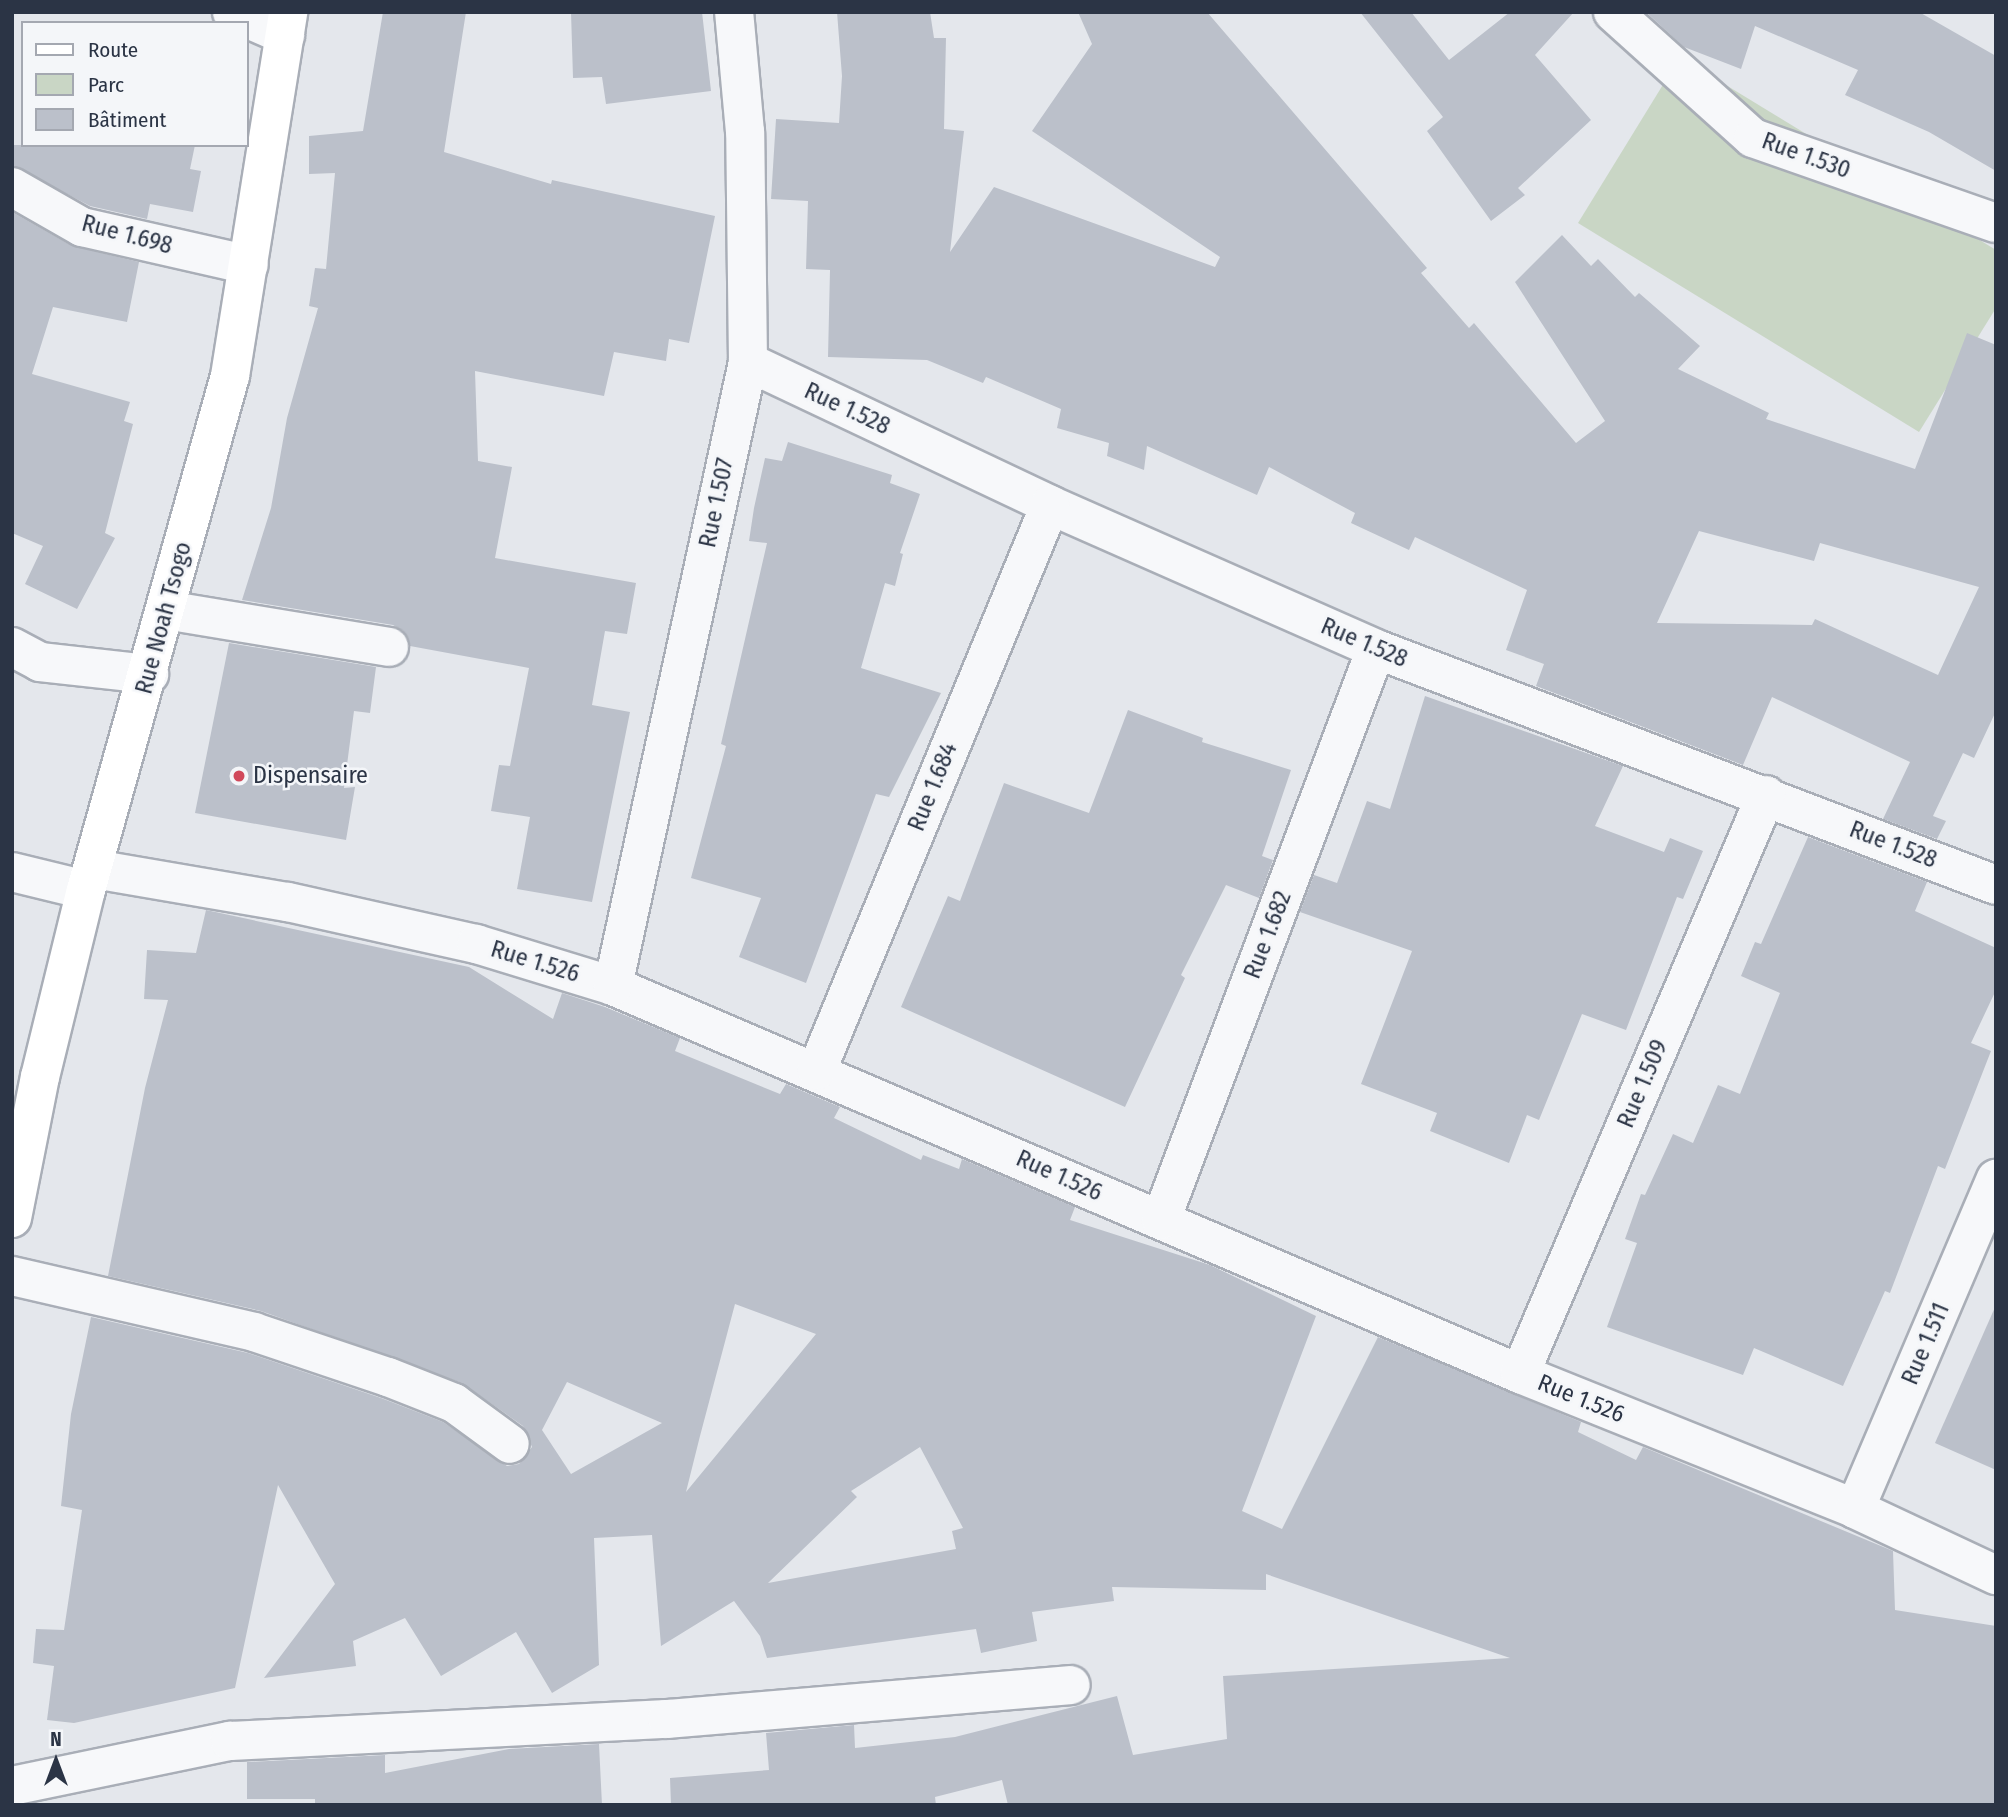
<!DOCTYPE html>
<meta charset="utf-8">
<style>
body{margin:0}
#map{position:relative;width:2008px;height:1817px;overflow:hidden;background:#e4e7ec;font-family:"Fira Sans Condensed",sans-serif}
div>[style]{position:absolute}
.green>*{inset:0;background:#c9d6c5}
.building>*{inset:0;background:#bbc0ca}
.roads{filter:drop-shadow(2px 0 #a9aeb7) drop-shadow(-2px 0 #a9aeb7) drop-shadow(0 2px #a9aeb7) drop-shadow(0 -2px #a9aeb7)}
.minor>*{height:38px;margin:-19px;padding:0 19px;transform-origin:19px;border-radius:19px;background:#f7f8fa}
.major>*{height:38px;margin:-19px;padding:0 19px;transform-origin:19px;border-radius:19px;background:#fff}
.dots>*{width:19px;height:19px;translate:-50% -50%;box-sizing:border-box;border:4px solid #f4f6f9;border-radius:50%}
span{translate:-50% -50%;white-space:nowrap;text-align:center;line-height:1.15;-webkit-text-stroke:5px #f4f6f9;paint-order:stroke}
.street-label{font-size:24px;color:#2b3445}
.poi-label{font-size:24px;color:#2b3445}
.left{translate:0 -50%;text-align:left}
.frame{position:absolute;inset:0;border:14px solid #2b3445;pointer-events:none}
.legend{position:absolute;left:21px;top:21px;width:228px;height:126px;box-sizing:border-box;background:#f4f6f9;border:2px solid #a4a8b1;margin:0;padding:9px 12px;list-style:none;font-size:21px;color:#2b3445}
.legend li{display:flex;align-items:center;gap:14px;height:35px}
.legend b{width:35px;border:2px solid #a4a8b1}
.north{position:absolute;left:21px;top:1726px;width:70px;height:70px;-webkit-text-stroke:5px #f4f6f9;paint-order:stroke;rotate:0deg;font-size:19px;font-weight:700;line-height:28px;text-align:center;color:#2b3445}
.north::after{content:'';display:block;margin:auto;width:24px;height:32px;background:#2b3445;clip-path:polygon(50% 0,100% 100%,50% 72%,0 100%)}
</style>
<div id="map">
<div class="green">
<div style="clip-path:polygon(1680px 57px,1996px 250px,1996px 308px,1919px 432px,1578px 223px)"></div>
</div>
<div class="building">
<div style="clip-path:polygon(383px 12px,466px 12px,444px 152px,551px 184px,552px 180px,715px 216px,689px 343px,669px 339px,666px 361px,614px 352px,604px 396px,475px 371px,478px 461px,512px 467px,495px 558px,636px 583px,627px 634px,605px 631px,592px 705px,630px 712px,592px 902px,517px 889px,530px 817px,491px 811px,499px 765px,510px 766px,529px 668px,410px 646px,403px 631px,393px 625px,242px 600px,271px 508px,287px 418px,318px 308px,309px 306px,315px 268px,326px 269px,335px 173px,309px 174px,309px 136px,363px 131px)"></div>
<div style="clip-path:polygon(571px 12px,702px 12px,711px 91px,606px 104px,602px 77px,573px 78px)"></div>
<div style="clip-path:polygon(evenodd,837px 12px,930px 12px,934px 38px,946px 38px,944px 129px,964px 131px,950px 252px,994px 187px,1215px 267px,1220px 257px,1032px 131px,1092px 44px,1078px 12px,1207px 12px,1427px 268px,1421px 273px,1469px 328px,1474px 323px,1576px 443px,1605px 421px,1515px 282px,1562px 235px,1591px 266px,1598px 259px,1635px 297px,1639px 293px,1700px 346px,1678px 369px,1769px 413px,1766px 419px,1915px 469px,1967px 333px,1996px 345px,1996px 711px,1974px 758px,1963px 753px,1933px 816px,1946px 821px,1937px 839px,1883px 819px,1910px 762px,1772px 697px,1743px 765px,1536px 686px,1544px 664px,1506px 650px,1527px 590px,1415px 537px,1409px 550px,1351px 523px,1355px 513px,1269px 467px,1257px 495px,1147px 446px,1144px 470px,1107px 456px,1109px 443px,1057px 428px,1061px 409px,986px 377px,983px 383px,927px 360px,828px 357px,830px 270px,806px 269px,808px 201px,771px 199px,776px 119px,839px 123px,842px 76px,837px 12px,1699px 531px,1814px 561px,1820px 543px,1979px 587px,1938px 675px,1815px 619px,1812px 625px,1657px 623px,1699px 531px)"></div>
<div style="clip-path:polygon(1360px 12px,1411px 12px,1449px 60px,1510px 12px,1574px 12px,1535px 55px,1591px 120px,1518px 188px,1525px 195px,1491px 221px,1427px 131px,1443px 117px)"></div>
<div style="clip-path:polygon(1646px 12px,1919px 12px,1996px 56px,1996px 171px,1929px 132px,1845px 95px,1858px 70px,1755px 26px,1741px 69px,1684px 47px)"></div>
<div style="clip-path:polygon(12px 145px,195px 145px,190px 169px,201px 171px,193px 212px,150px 204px,147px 219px,90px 206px,12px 165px)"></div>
<div style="clip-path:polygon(12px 212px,72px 246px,139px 262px,127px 322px,53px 307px,32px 374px,130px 402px,124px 421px,133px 424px,105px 533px,115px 538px,77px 609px,25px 584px,43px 546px,12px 533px)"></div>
<div style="clip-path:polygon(788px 442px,892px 475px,890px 483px,920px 494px,900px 553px,903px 554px,895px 586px,885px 583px,861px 668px,941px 693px,889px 797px,876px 794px,806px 983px,739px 957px,761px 898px,691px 878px,726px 746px,721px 744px,767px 543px,749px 541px,754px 508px,765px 458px,782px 461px)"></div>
<div style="clip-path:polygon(229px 643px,376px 667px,370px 713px,354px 711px,344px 788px,355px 787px,346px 840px,195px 813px)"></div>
<div style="clip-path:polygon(1425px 696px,1623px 766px,1595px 826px,1664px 852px,1670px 838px,1703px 851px,1683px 899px,1677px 897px,1626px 1030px,1582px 1014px,1539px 1120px,1527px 1115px,1509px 1163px,1430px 1131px,1437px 1113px,1361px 1084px,1412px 951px,1300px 912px,1314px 875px,1337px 883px,1367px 801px,1390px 809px)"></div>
<div style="clip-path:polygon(1128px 710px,1203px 738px,1202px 742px,1291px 770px,1262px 856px,1273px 860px,1259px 898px,1226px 885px,1181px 975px,1185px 978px,1125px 1107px,901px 1007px,948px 896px,960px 901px,1004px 783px,1089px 813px)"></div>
<div style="clip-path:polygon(1808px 837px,1927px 882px,1915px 911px,1996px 948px,1996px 990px,1971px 1043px,1991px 1051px,1945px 1169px,1938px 1166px,1890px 1293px,1885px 1291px,1843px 1386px,1754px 1348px,1743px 1375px,1607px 1327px,1637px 1243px,1625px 1239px,1641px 1194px,1645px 1195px,1673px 1134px,1693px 1143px,1718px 1085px,1740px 1094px,1780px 993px,1741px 976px,1755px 942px,1761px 944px)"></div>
<div style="clip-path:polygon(evenodd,206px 910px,469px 967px,553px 1019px,562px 993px,605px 1007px,680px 1038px,675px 1051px,780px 1094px,786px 1084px,840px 1107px,834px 1118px,921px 1160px,923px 1155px,959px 1169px,962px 1159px,1075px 1207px,1070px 1220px,1210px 1265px,1316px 1316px,1242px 1511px,1282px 1529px,1378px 1337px,1581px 1422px,1578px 1432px,1636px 1460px,1643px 1447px,1893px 1551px,1895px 1610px,1996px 1626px,1996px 1805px,1008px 1805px,1002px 1780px,935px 1797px,936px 1805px,671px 1805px,670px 1778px,769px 1770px,766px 1733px,854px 1725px,855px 1748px,955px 1737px,1117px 1696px,1133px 1755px,1227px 1739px,1223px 1676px,1510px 1658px,1266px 1574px,1266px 1590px,1112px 1587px,1114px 1601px,1032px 1612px,1037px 1641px,981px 1653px,976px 1629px,767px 1658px,760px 1636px,734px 1601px,661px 1646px,652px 1535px,594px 1538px,599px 1665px,552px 1693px,516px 1632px,441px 1676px,405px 1618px,353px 1641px,356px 1666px,264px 1678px,335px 1584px,278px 1485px,235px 1688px,74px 1723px,47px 1720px,54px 1666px,33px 1663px,36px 1629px,64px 1630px,82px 1510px,61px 1506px,71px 1414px,91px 1317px,248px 1353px,381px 1398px,443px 1422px,507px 1466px,519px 1464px,532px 1447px,523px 1426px,462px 1383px,261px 1311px,108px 1276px,145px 1088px,168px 1000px,144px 999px,147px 950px,196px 953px,206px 910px,735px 1304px,816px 1334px,686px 1492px,700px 1436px,735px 1304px,206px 910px,567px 1382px,662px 1423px,571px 1474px,542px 1430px,567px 1382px,206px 910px,920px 1447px,963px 1528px,952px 1531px,956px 1549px,768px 1583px,857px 1497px,851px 1491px,920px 1447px)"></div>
<div style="clip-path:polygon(1996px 1305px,1996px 1470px,1935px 1443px)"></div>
<div style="clip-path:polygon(599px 1744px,602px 1805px,315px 1805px,315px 1799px,247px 1799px,247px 1762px,385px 1755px,385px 1773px,509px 1749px)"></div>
</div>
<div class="roads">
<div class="minor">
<div style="left:232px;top:12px;width:58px;rotate:23.5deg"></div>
<div style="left:1613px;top:12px;width:188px;rotate:42deg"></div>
<div style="left:1753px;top:138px;width:257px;rotate:19.3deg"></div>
<div style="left:12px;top:187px;width:81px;rotate:29.7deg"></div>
<div style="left:82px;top:227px;width:171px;rotate:12.8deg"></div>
<div style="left:748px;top:362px;width:334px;rotate:25.3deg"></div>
<div style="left:1050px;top:505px;width:356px;rotate:23.8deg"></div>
<div style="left:1376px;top:649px;width:663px;rotate:20.84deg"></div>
<div style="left:166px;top:610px;width:226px;rotate:9.4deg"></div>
<div style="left:12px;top:647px;width:32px;rotate:28deg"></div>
<div style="left:40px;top:662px;width:110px;rotate:6.3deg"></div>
<div style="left:94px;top:869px;width:197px;rotate:9.7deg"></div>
<div style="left:288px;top:902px;width:193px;rotate:12.6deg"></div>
<div style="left:476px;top:944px;width:143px;rotate:17deg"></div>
<div style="left:613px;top:986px;width:987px;rotate:23.16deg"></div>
<div style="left:1520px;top:1374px;width:361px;rotate:21.9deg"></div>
<div style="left:1855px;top:1509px;width:156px;rotate:25.1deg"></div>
<div style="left:12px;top:872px;width:76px;rotate:13.7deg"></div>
<div style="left:613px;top:986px;width:638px;rotate:-77.79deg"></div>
<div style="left:748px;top:362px;width:230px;rotate:-90.7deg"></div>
<div style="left:745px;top:132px;width:121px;rotate:-95.2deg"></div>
<div style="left:817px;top:1070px;width:611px;rotate:-67.59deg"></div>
<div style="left:1161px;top:1220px;width:610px;rotate:-69.37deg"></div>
<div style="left:12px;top:1276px;width:248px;rotate:13deg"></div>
<div style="left:254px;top:1332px;width:141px;rotate:18.6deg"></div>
<div style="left:388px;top:1377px;width:71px;rotate:21.5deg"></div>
<div style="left:454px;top:1403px;width:69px;rotate:36.2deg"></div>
<div style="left:1520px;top:1374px;width:629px;rotate:-66.98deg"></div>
<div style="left:1855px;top:1509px;width:359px;rotate:-66.9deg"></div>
<div style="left:12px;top:1786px;width:223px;rotate:-11.7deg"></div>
<div style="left:230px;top:1741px;width:438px;rotate:-2.9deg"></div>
<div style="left:667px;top:1719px;width:405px;rotate:-4.8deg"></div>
</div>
<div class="major">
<div style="left:12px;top:1218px;width:144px;rotate:-78.8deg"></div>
<div style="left:40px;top:1077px;width:193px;rotate:-76.2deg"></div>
<div style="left:86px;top:890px;width:534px;rotate:-74.35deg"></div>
<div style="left:230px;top:376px;width:369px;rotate:-80.9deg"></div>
</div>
</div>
<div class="dots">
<div style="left:239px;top:776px;background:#d1495b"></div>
</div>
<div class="street-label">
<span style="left:1806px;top:156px;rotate:20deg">Rue 1.530</span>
<span style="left:127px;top:235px;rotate:15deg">Rue 1.698</span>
<span style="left:847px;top:409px;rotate:25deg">Rue 1.528</span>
<span style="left:717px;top:503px;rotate:-78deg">Rue 1.507</span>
<span style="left:164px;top:618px;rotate:-75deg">Rue Noah Tsogo</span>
<span style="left:1364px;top:643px;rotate:23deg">Rue 1.528</span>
<span style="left:933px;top:787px;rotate:-68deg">Rue 1.684</span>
<span style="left:1893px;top:845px;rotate:21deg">Rue 1.528</span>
<span style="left:1268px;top:935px;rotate:-69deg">Rue 1.682</span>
<span style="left:535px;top:962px;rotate:17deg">Rue 1.526</span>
<span style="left:1643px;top:1084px;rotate:-67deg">Rue 1.509</span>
<span style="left:1059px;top:1176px;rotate:24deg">Rue 1.526</span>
<span style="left:1926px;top:1344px;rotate:-67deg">Rue 1.511</span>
<span style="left:1581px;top:1399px;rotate:22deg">Rue 1.526</span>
</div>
<div class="poi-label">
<span class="left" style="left:253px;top:776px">Dispensaire</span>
</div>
<div class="frame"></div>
<ul class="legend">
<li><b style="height:9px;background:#fff"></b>Route</li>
<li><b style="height:19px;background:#c9d6c5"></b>Parc</li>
<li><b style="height:19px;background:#bbc0ca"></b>Bâtiment</li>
</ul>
<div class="north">N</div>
</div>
